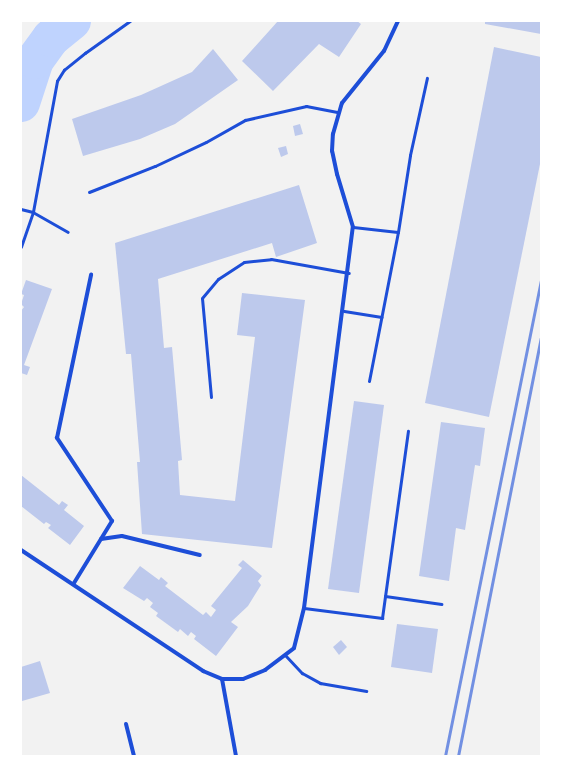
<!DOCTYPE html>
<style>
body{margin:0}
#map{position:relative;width:562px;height:777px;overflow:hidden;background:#f2f2f2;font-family:Lato,sans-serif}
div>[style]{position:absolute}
.river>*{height:38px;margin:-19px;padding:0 19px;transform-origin:19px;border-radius:19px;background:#bfd3fe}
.building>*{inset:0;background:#bdc9ec}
.path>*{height:2.5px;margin:-1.25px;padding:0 1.25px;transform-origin:1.25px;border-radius:1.25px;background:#1d4ed8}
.service>*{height:3px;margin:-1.5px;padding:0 1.5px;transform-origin:1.5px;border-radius:1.5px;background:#1d4ed8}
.minor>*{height:4px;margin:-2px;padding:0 2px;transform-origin:2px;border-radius:2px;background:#1d4ed8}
.rail>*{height:3px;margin:-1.5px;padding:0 1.5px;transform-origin:1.5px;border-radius:1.5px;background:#7290e2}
span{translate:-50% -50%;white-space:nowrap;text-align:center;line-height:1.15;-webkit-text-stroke:3px #fff;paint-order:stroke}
.frame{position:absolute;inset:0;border:22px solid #fff;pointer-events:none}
</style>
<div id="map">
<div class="river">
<div style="left:21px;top:103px;width:45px;rotate:-72deg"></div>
<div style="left:35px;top:60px;width:27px;rotate:-54deg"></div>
<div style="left:51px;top:38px;width:27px;rotate:-39deg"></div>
</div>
<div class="building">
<div style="clip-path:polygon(278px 21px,357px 21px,361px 24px,339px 57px,319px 44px,273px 91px,242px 61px)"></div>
<div style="clip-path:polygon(485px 21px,541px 21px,541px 34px,485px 24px)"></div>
<div style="clip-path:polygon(494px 47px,541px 57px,541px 159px,489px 417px,425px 403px)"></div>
<div style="clip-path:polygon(213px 49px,238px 80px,175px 124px,140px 139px,83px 156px,72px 119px,141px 95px,192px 72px)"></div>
<div style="clip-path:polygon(300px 124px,303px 134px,295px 136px,293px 126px)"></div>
<div style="clip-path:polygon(286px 146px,288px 154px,281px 157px,278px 148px)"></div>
<div style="clip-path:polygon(299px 185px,317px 243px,276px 257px,272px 243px,158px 279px,164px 348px,172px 347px,182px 460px,178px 461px,180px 495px,235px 501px,255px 337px,237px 335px,242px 293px,305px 300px,272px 548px,142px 534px,137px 462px,140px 462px,131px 354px,126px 354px,115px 243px)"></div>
<div style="clip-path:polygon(26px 280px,52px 289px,24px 365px,30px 367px,27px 375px,21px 373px,21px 311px,24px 307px,21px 304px,24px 295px,21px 294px)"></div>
<div style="clip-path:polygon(354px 401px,384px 405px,359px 593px,328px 589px)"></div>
<div style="clip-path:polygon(441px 422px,485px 428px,480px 466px,475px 465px,465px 530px,456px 528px,449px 581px,419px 576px)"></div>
<div style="clip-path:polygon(21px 475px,59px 505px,62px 501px,68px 505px,64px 510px,84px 526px,70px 545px,48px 528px,51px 525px,46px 522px,44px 524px,21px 506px)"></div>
<div style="clip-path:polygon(243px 560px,262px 576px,258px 581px,261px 585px,248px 606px,231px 622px,238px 627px,216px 656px,194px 639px,196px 636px,191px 632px,188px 636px,180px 629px,178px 632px,156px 616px,158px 613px,150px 607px,153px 603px,147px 598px,144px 601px,123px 588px,140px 566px,159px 580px,161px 577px,168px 583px,165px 586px,203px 615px,206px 612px,211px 617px,216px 610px,211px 606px,242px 568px,238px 565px)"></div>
<div style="clip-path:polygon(397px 624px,438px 629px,432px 673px,391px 667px)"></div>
<div style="clip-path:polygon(341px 640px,347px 647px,339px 655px,333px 647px)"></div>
<div style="clip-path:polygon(40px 661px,50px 693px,22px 701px,21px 667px)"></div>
</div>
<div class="path">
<div style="left:21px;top:209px;width:12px;rotate:14deg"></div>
<div style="left:33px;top:212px;width:40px;rotate:29.7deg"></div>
<div style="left:21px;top:247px;width:37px;rotate:-71deg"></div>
<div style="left:33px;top:212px;width:133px;rotate:-79.6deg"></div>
<div style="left:57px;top:81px;width:13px;rotate:-58deg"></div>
<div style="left:64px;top:70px;width:27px;rotate:-39deg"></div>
<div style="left:85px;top:53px;width:55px;rotate:-35.4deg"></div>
</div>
<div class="service">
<div style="left:89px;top:192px;width:71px;rotate:-21.5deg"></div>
<div style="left:155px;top:166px;width:56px;rotate:-25.2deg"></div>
<div style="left:206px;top:142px;width:45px;rotate:-29.4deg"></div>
<div style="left:245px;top:120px;width:63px;rotate:-12.9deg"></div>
<div style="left:306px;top:106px;width:33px;rotate:11deg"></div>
<div style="left:353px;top:227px;width:45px;rotate:6.3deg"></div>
<div style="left:344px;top:311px;width:38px;rotate:9deg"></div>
<div style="left:369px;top:381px;width:152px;rotate:-79deg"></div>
<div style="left:398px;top:232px;width:78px;rotate:-81.1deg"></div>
<div style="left:410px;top:155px;width:79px;rotate:-77.6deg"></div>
<div style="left:211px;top:397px;width:99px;rotate:-95.2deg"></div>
<div style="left:202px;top:298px;width:25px;rotate:-50deg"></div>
<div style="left:218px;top:279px;width:31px;rotate:-33deg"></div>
<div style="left:244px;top:262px;width:27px;rotate:-6deg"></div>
<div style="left:271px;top:259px;width:79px;rotate:10.2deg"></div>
<div style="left:385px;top:596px;width:57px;rotate:8.1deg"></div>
<div style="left:304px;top:608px;width:79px;rotate:7.3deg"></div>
<div style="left:382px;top:618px;width:189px;rotate:-82.1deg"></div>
<div style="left:285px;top:655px;width:25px;rotate:47deg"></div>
<div style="left:302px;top:673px;width:21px;rotate:29deg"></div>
<div style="left:320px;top:683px;width:47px;rotate:9.9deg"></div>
</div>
<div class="minor">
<div style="left:101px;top:539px;width:21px;rotate:-8deg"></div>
<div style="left:122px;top:536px;width:80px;rotate:13.7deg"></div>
<div style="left:21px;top:550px;width:219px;rotate:33.6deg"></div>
<div style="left:203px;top:671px;width:21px;rotate:23deg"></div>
<div style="left:222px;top:679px;width:21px"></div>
<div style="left:243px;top:679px;width:24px;rotate:-22deg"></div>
<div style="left:265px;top:670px;width:36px;rotate:-37deg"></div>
<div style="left:294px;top:648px;width:41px;rotate:-76deg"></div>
<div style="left:304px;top:608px;width:384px;rotate:-82.7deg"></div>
<div style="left:353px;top:227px;width:55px;rotate:-106.8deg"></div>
<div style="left:337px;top:174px;width:24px;rotate:-102deg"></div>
<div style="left:332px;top:151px;width:17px;rotate:-87deg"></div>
<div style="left:333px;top:134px;width:32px;rotate:-74deg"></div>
<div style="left:342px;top:103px;width:67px;rotate:-51.1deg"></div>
<div style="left:384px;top:51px;width:33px;rotate:-65deg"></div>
<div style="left:74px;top:583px;width:73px;rotate:-58.5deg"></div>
<div style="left:112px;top:521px;width:100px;rotate:-123.5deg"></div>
<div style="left:57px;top:438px;width:167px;rotate:-78.2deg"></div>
<div style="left:222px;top:679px;width:78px;rotate:79.7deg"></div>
<div style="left:126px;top:724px;width:33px;rotate:76deg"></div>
</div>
<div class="rail">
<div style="left:445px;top:756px;width:485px;rotate:-78.6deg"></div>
<div style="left:458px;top:756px;width:426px;rotate:-78.8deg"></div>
</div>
<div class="frame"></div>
</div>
